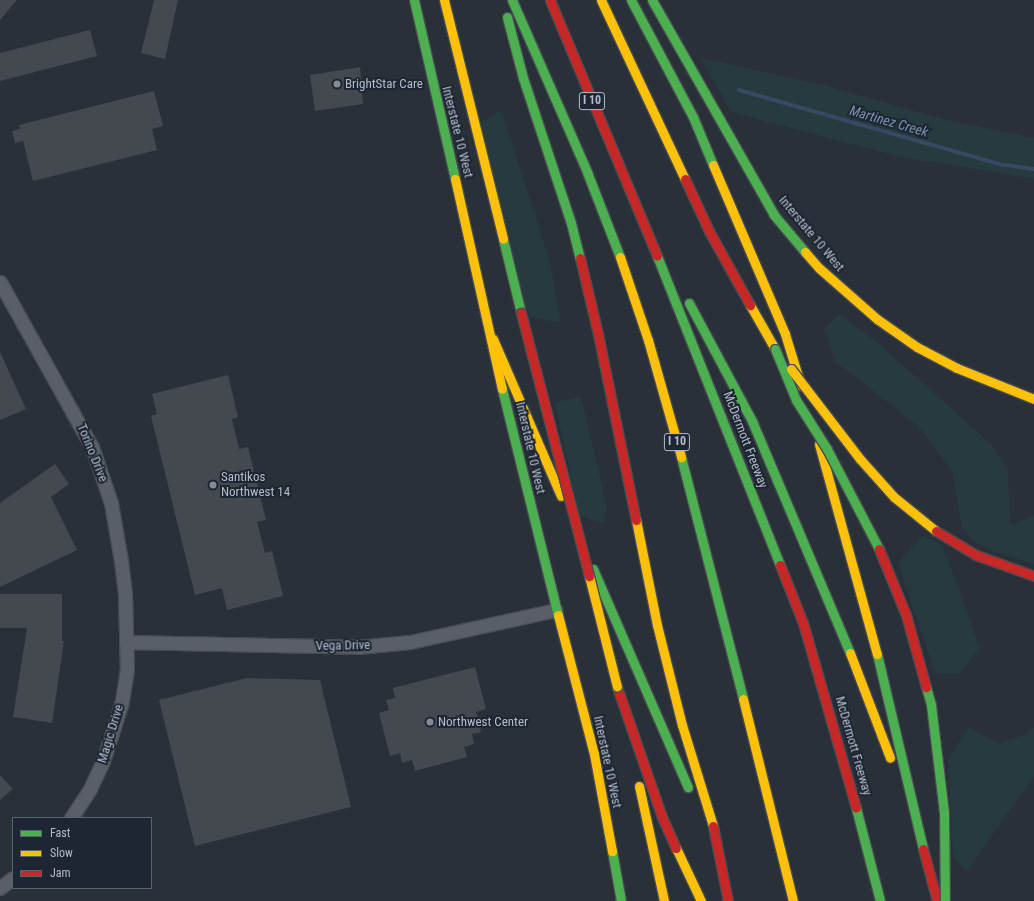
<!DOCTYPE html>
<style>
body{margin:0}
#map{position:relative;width:1034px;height:901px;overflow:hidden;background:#2a3038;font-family:"Roboto Condensed",sans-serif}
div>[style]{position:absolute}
.green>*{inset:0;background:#273a3e}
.stream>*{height:4px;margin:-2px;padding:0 2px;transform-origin:2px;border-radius:2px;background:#384963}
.building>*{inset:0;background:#444950}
.roads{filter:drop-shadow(1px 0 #484c53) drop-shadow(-1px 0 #484c53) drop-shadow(0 1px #484c53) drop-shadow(0 -1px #484c53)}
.street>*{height:13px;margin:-6.5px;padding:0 6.5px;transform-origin:6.5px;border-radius:6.5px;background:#5a5e66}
.fast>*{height:9px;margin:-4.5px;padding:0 4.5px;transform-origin:4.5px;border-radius:4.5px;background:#4caf50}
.slow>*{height:9px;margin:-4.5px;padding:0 4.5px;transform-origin:4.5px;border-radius:4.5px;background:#ffc107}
.jam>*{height:9px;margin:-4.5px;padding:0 4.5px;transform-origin:4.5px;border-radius:4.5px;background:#c62828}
.bridges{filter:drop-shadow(1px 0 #474c53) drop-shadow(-1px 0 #474c53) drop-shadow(0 1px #474c53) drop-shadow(0 -1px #474c53)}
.fast-bridge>*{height:9px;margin:-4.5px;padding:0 4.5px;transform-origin:4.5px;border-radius:4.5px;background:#4caf50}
.slow-bridge>*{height:9px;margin:-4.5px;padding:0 4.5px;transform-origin:4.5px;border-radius:4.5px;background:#ffc107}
.jam-bridge>*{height:9px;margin:-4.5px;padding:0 4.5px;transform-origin:4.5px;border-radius:4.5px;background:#c62828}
.dots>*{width:11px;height:11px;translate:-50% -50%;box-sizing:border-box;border:2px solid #1d2633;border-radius:50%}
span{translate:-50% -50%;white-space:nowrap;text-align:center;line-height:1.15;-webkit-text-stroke:4px #1d2633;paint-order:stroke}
.shield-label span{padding:1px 3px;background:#1d2633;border:1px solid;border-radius:3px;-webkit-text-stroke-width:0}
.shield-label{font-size:12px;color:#b4bcc9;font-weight:700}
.poi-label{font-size:13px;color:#b4bcc9}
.left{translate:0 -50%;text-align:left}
.street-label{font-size:13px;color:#b4bcc9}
.water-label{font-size:14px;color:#7c92b1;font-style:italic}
.legend{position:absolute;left:12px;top:817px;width:140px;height:72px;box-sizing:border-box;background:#1d2633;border:1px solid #59626f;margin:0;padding:5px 7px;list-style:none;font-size:12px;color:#b4bcc9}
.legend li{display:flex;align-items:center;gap:8px;height:20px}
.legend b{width:20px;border:1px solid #59626f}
</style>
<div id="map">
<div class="green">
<div style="clip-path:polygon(701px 58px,827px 86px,942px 119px,1034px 138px,1034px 179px,901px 157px,731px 112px)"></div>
<div style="clip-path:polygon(501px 110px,550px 262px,561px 323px,529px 317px,478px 124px)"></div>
<div style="clip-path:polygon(840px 314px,878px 343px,991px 444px,1008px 470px,1010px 525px,1034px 515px,1034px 564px,995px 552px,971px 540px,962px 527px,952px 470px,917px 425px,835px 361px,825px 328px)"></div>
<div style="clip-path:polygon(581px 397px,607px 507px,604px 523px,579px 516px,555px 402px)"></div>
<div style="clip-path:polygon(923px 536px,942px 544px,980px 648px,959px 674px,935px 673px,898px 563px)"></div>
<div style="clip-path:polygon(968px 727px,999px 743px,1026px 734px,1034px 727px,1034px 776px,966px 872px,953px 856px,948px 761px)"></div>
</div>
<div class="stream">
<div style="left:739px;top:90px;width:269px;rotate:15.9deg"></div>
<div style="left:998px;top:164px;width:36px;rotate:8deg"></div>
</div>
<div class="building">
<div style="clip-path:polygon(0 0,17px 0,0 20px)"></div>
<div style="clip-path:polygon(154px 0,178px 0,165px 59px,141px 53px)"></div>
<div style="clip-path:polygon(90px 30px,97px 56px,0 81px,0 53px)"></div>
<div style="clip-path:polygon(360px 67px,363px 104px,315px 111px,310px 75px)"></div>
<div style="clip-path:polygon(154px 91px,163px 126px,152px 129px,157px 150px,33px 181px,23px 141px,15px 143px,12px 131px,20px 129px,19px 125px)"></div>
<div style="clip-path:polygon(0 352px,26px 409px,0 420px)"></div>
<div style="clip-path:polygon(228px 375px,238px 417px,232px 419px,239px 449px,248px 447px,266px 520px,257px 522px,265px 553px,272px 551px,283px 596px,227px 610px,222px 588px,195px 595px,151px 416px,157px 414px,152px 394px)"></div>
<div style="clip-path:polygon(55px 464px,69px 484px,51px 497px,77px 550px,0 587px,0 503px)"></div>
<div style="clip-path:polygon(0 594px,62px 594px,62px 641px,64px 641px,52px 723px,13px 717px,27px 628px,0 628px)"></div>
<div style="clip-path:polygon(475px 667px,486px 709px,476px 712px,481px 732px,472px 734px,474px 744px,464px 747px,467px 757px,415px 771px,412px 760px,402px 763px,400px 753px,390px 756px,379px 713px,389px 710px,386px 700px,395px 698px,393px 688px)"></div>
<div style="clip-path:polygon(247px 678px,320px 680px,351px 807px,195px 846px,159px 700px)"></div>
<div style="clip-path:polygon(0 775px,13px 789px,0 800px)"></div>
</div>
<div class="roads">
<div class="street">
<div style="left:0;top:282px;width:189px;rotate:60.9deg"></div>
<div style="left:92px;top:447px;width:59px;rotate:71.3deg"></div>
<div style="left:111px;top:503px;width:59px;rotate:80.2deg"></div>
<div style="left:121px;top:561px;width:33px;rotate:83deg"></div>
<div style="left:125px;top:594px;width:75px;rotate:88.5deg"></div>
<div style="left:127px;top:669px;width:36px;rotate:99deg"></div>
<div style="left:121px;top:705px;width:59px;rotate:107.8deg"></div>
<div style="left:103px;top:761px;width:31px;rotate:115deg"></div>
<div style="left:90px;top:789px;width:35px;rotate:123deg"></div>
<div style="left:126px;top:642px;width:232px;rotate:1.2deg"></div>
<div style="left:358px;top:647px;width:52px;rotate:-5.5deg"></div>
<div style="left:410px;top:642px;width:149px;rotate:-12.4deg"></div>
<div style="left:0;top:888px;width:16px;rotate:-38deg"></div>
</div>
<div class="fast">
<div style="left:414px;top:0;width:184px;rotate:77.1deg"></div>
<div style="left:512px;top:0;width:188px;rotate:66.4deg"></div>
<div style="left:587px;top:172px;width:91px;rotate:68.8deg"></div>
<div style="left:631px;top:0;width:132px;rotate:62.1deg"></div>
<div style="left:693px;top:117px;width:52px;rotate:67.4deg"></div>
<div style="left:652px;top:0;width:247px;rotate:60.4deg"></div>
<div style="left:774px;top:215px;width:48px;rotate:50deg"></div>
<div style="left:507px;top:17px;width:63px;rotate:75.3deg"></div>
<div style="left:523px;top:78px;width:153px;rotate:71.7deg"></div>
<div style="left:571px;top:223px;width:36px;rotate:76deg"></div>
<div style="left:503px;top:239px;width:76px;rotate:76.3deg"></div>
<div style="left:657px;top:256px;width:333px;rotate:68.3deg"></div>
<div style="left:689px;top:303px;width:134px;rotate:61.9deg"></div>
<div style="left:752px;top:421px;width:252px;rotate:67.1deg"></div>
<div style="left:502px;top:389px;width:233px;rotate:76.1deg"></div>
<div style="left:681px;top:457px;width:250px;rotate:75.6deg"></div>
<div style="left:593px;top:569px;width:238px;rotate:66.5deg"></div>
<div style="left:877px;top:654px;width:200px;rotate:76.7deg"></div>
<div style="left:856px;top:808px;width:96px;rotate:75.5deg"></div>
<div style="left:612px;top:851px;width:51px;rotate:79.8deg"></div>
</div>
<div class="slow">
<div style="left:444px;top:0;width:246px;rotate:76.1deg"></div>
<div style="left:601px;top:0;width:198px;rotate:64.9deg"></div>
<div style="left:713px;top:165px;width:184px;rotate:66.9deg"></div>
<div style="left:785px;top:334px;width:54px;rotate:72.9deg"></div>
<div style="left:455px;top:179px;width:215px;rotate:77.4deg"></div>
<div style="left:805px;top:252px;width:21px;rotate:49deg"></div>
<div style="left:819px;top:268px;width:77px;rotate:41.3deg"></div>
<div style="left:877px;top:319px;width:49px;rotate:35deg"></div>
<div style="left:917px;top:347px;width:45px;rotate:27.7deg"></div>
<div style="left:957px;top:368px;width:83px;rotate:21.9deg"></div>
<div style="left:620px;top:257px;width:88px;rotate:71.4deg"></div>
<div style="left:648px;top:340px;width:122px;rotate:74.2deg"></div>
<div style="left:750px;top:305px;width:51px;rotate:60.4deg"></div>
<div style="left:493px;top:339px;width:171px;rotate:66.6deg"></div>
<div style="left:819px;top:444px;width:218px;rotate:74.6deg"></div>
<div style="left:636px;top:520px;width:107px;rotate:78.7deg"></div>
<div style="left:657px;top:625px;width:103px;rotate:76deg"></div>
<div style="left:682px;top:725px;width:106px;rotate:72.9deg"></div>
<div style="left:558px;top:615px;width:144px;rotate:75.5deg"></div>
<div style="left:594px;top:754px;width:99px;rotate:79.5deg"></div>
<div style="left:850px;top:653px;width:112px;rotate:69.1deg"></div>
<div style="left:743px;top:699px;width:208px;rotate:76.1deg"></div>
<div style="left:639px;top:786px;width:118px;rotate:77.7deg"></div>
<div style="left:676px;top:848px;width:59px;rotate:64.7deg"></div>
</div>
<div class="jam">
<div style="left:550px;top:0;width:277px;rotate:67.3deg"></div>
<div style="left:685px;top:179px;width:57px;rotate:65.2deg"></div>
<div style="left:709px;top:231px;width:85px;rotate:61deg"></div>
<div style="left:580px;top:258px;width:78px;rotate:76.7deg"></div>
<div style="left:598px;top:334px;width:190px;rotate:78.5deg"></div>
<div style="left:780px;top:565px;width:62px;rotate:68.4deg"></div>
<div style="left:803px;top:623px;width:192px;rotate:74deg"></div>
<div style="left:617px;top:687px;width:138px;rotate:70.9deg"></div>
<div style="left:662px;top:817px;width:34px;rotate:66deg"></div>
<div style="left:713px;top:826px;width:76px;rotate:78.7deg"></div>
<div style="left:923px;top:849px;width:54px;rotate:74.9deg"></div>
</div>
</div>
<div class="bridges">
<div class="fast-bridge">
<div style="left:775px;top:349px;width:55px;rotate:67.6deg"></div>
<div style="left:796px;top:400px;width:58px;rotate:57.7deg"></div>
<div style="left:827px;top:449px;width:113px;rotate:62.5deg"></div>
<div style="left:926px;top:687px;width:19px;rotate:74deg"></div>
<div style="left:931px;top:705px;width:108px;rotate:83.1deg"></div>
<div style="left:944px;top:812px;width:89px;rotate:89.4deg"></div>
</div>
<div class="slow-bridge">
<div style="left:791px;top:369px;width:113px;rotate:52.5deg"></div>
<div style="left:860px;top:459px;width:51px;rotate:48.2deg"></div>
<div style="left:894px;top:497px;width:54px;rotate:39deg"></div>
<div style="left:589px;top:576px;width:114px;rotate:75.8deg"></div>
</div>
<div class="jam-bridge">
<div style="left:521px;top:313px;width:272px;rotate:75.5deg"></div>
<div style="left:936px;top:531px;width:47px;rotate:31deg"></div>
<div style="left:976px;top:555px;width:62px;rotate:19.9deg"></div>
<div style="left:879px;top:549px;width:71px;rotate:67.8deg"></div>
<div style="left:906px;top:615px;width:75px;rotate:74.5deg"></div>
</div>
</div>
<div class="dots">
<div style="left:337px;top:84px;background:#848b96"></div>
<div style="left:213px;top:485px;background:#848b96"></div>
<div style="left:430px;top:722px;background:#848b96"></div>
</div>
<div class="shield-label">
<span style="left:592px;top:101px">I 10</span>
<span style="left:677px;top:442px">I 10</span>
</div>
<div class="poi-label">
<span class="left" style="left:345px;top:84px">BrightStar Care</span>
<span class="left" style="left:221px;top:485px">Santikos<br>Northwest 14</span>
<span class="left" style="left:438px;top:722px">Northwest Center</span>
</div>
<div class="street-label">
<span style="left:457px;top:132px;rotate:76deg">Interstate 10 West</span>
<span style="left:811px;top:234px;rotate:50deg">Interstate 10 West</span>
<span style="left:745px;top:440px;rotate:69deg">McDermott Freeway</span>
<span style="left:530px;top:448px;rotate:77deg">Interstate 10 West</span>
<span style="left:92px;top:453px;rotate:68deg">Torino Drive</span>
<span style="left:343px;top:646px;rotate:-1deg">Vega Drive</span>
<span style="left:111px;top:734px;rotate:-73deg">Magic Drive</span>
<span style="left:853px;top:746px;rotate:74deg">McDermott Freeway</span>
<span style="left:607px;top:762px;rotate:78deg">Interstate 10 West</span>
</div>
<div class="water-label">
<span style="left:889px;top:121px;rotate:16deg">Martinez Creek</span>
</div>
<ul class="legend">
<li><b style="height:5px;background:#4caf50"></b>Fast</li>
<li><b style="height:5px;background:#ffc107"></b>Slow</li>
<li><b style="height:5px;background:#c62828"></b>Jam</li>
</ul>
</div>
